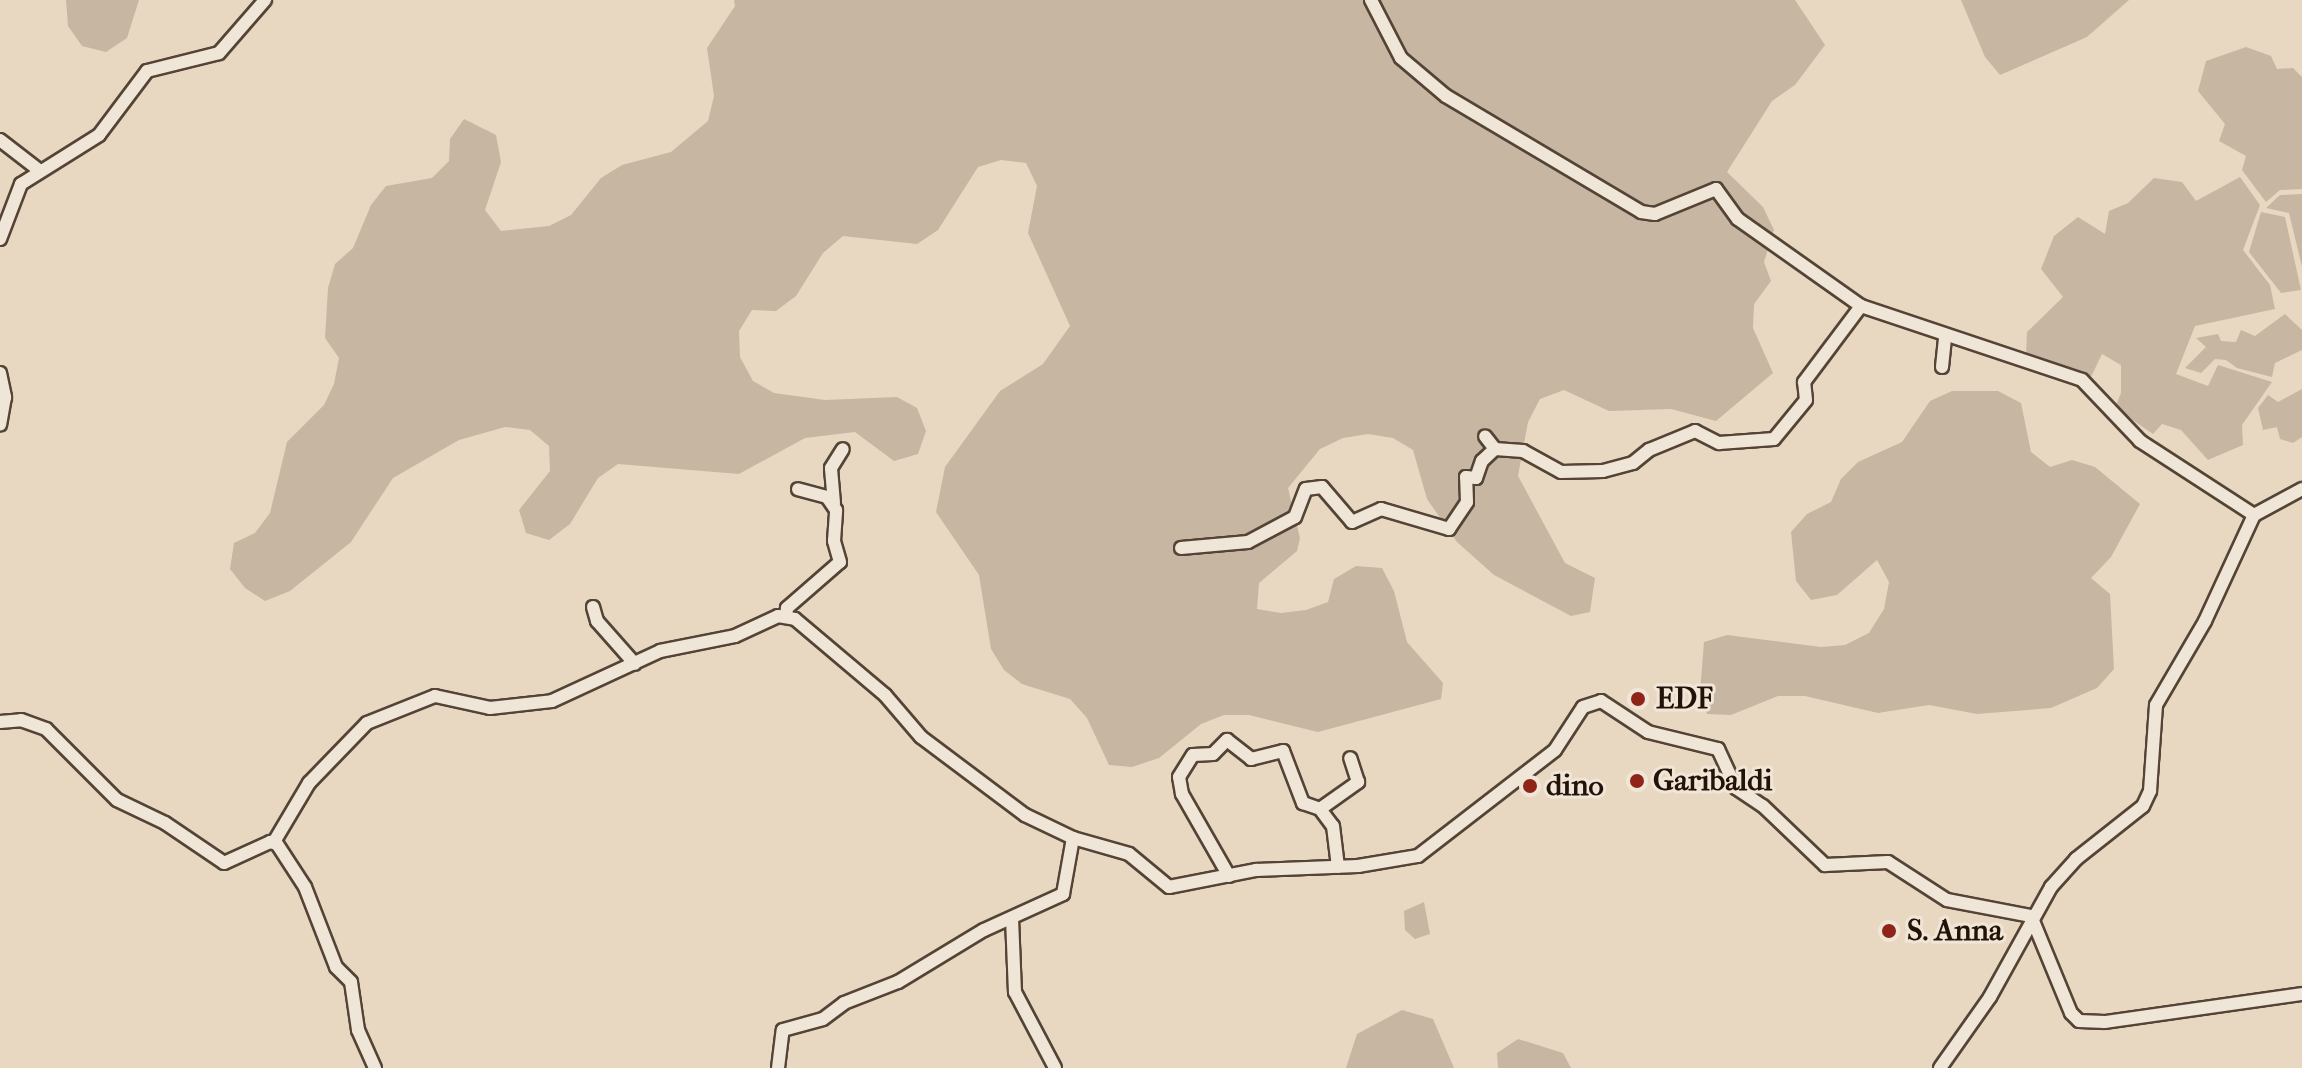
<!DOCTYPE html>
<style>
body{margin:0}
#map{position:relative;width:2302px;height:1068px;overflow:hidden;background:#e8d8c1;font-family:"IM FELL French Canon",serif}
div>[style]{position:absolute}
.green>*{inset:0;background:#c7b6a1}
.roads{filter:drop-shadow(2px 0 #544436) drop-shadow(-2px 0 #544436) drop-shadow(0 2px #544436) drop-shadow(0 -2px #544436)}
.street>*{height:12px;margin:-6px;padding:0 6px;transform-origin:6px;border-radius:6px;background:#f0e6d7}
.dots>*{width:22px;height:22px;translate:-50% -50%;box-sizing:border-box;border:4px solid #f0e6d7;border-radius:50%}
span{translate:-50% -50%;white-space:nowrap;text-align:center;line-height:1.15;-webkit-text-stroke:6px #f0e6d7;paint-order:stroke}
.poi-label{font-size:30px;color:#231207;font-weight:700}
.left{translate:0 -50%;text-align:left}
</style>
<div id="map">
<div class="green">
<div style="clip-path:polygon(139px 0,127px 38px,106px 52px,82px 46px,68px 26px,66px 0)"></div>
<div style="clip-path:polygon(734px 0,1795px 0,1825px 45px,1795px 85px,1772px 101px,1727px 172px,1763px 207px,1774px 230px,1764px 262px,1771px 281px,1754px 304px,1753px 328px,1773px 373px,1716px 421px,1671px 409px,1609px 411px,1564px 390px,1540px 399px,1528px 422px,1518px 476px,1565px 563px,1595px 578px,1590px 612px,1571px 616px,1494px 575px,1457px 542px,1427px 499px,1413px 450px,1393px 438px,1368px 434px,1343px 438px,1320px 449px,1288px 488px,1300px 538px,1297px 551px,1259px 583px,1257px 609px,1281px 613px,1306px 610px,1328px 602px,1334px 579px,1356px 566px,1382px 568px,1394px 591px,1407px 642px,1443px 683px,1441px 699px,1318px 732px,1249px 715px,1224px 715px,1201px 724px,1159px 758px,1132px 767px,1109px 765px,1087px 718px,1070px 699px,1022px 684px,1004px 670px,991px 649px,979px 575px,936px 512px,945px 467px,1000px 391px,1043px 364px,1070px 326px,1028px 233px,1037px 186px,1026px 163px,1001px 160px,978px 167px,938px 230px,917px 244px,843px 236px,823px 253px,796px 296px,776px 311px,752px 310px,739px 331px,740px 357px,753px 381px,774px 393px,825px 400px,897px 397px,917px 408px,926px 431px,918px 454px,894px 461px,855px 432px,805px 438px,739px 474px,618px 464px,598px 478px,570px 524px,549px 540px,526px 533px,519px 510px,550px 471px,549px 446px,530px 430px,505px 427px,459px 440px,393px 478px,351px 542px,290px 591px,265px 601px,245px 588px,230px 569px,234px 543px,255px 533px,270px 513px,287px 442px,324px 405px,334px 384px,339px 358px,325px 338px,328px 288px,335px 264px,353px 248px,371px 205px,386px 186px,432px 178px,449px 161px,450px 139px,464px 119px,496px 135px,501px 162px,485px 210px,501px 231px,549px 226px,571px 215px,601px 178px,622px 165px,671px 152px,708px 121px,714px 96px,707px 48px,735px 6px)"></div>
<div style="clip-path:polygon(1961px 0,2129px 0,2087px 37px,2000px 75px,1985px 57px)"></div>
<div style="clip-path:polygon(2246px 47px,2271px 56px,2277px 69px,2293px 68px,2302px 77px,2302px 189px,2280px 190px,2266px 202px,2242px 170px,2246px 156px,2219px 141px,2225px 124px,2198px 91px,2206px 61px)"></div>
<div style="clip-path:polygon(2240px 177px,2260px 205px,2243px 250px,2270px 285px,2275px 309px,2195px 326px,2176px 374px,2208px 386px,2218px 365px,2272px 382px,2242px 425px,2243px 445px,2208px 460px,2181px 430px,2162px 424px,2153px 434px,2115px 408px,2121px 393px,2121px 365px,2102px 354px,2090px 379px,2026px 357px,2027px 332px,2063px 297px,2041px 269px,2054px 236px,2078px 217px,2105px 234px,2109px 211px,2128px 203px,2154px 178px,2182px 182px,2196px 201px)"></div>
<div style="clip-path:polygon(2302px 194px,2302px 267px,2289px 213px,2266px 208px,2280px 195px)"></div>
<div style="clip-path:polygon(2261px 212px,2285px 217px,2301px 290px,2281px 293px,2249px 252px)"></div>
<div style="clip-path:polygon(2285px 314px,2302px 330px,2302px 350px,2275px 363px,2272px 377px,2237px 368px,2226px 360px,2215px 359px,2201px 373px,2185px 368px,2206px 347px,2196px 338px,2218px 334px,2221px 341px,2236px 342px,2241px 330px,2255px 336px)"></div>
<div style="clip-path:polygon(2302px 389px,2302px 437px,2293px 443px,2280px 439px,2277px 427px,2263px 430px,2258px 408px,2268px 395px,2278px 402px)"></div>
<div style="clip-path:polygon(1952px 391px,1998px 391px,2021px 403px,2031px 452px,2050px 467px,2072px 460px,2095px 467px,2140px 504px,2111px 557px,2091px 578px,2110px 594px,2114px 669px,2097px 688px,2051px 708px,1977px 714px,1929px 705px,1878px 713px,1805px 696px,1778px 696px,1731px 715px,1707px 714px,1700px 692px,1704px 642px,1727px 635px,1821px 647px,1845px 645px,1869px 633px,1884px 609px,1889px 582px,1877px 560px,1837px 595px,1811px 600px,1796px 581px,1791px 532px,1807px 514px,1831px 502px,1841px 479px,1858px 462px,1902px 442px,1930px 401px)"></div>
<div style="clip-path:polygon(1424px 902px,1430px 934px,1415px 939px,1405px 930px,1404px 911px)"></div>
<div style="clip-path:polygon(1402px 1010px,1433px 1019px,1454px 1068px,1346px 1068px,1357px 1034px)"></div>
<div style="clip-path:polygon(1518px 1039px,1563px 1053px,1571px 1068px,1498px 1068px,1497px 1053px)"></div>
</div>
<div class="roads">
<div class="street">
<div style="left:1371px;top:0;width:65px;rotate:62.7deg"></div>
<div style="left:1401px;top:58px;width:59px;rotate:40.2deg"></div>
<div style="left:1446px;top:96px;width:227px;rotate:30.7deg"></div>
<div style="left:1641px;top:212px;width:14px;rotate:8deg"></div>
<div style="left:1655px;top:214px;width:66px;rotate:-22.3deg"></div>
<div style="left:1716px;top:189px;width:37px;rotate:54deg"></div>
<div style="left:1738px;top:219px;width:151px;rotate:35.3deg"></div>
<div style="left:1861px;top:306px;width:233px;rotate:18.5deg"></div>
<div style="left:2082px;top:380px;width:84px;rotate:46.4deg"></div>
<div style="left:2140px;top:441px;width:136px;rotate:33deg"></div>
<div style="left:0;top:140px;width:49px;rotate:37.6deg"></div>
<div style="left:0;top:239px;width:59px;rotate:-69.1deg"></div>
<div style="left:21px;top:184px;width:92px;rotate:-32.1deg"></div>
<div style="left:99px;top:135px;width:80px;rotate:-53.1deg"></div>
<div style="left:147px;top:71px;width:74px;rotate:-14deg"></div>
<div style="left:219px;top:53px;width:70px;rotate:-49deg"></div>
<div style="left:1942px;top:367px;width:31px;rotate:-84deg"></div>
<div style="left:0;top:373px;width:25px;rotate:78deg"></div>
<div style="left:5px;top:397px;width:28px;rotate:100deg"></div>
<div style="left:1495px;top:449px;width:28px;rotate:4deg"></div>
<div style="left:1523px;top:451px;width:43px;rotate:28.9deg"></div>
<div style="left:1561px;top:472px;width:42px;rotate:-1.4deg"></div>
<div style="left:1603px;top:471px;width:31px;rotate:-15deg"></div>
<div style="left:1633px;top:463px;width:21px;rotate:-39deg"></div>
<div style="left:1649px;top:450px;width:50px;rotate:-22.4deg"></div>
<div style="left:1695px;top:431px;width:27px;rotate:27deg"></div>
<div style="left:1719px;top:443px;width:55px;rotate:-4.2deg"></div>
<div style="left:1774px;top:439px;width:50px;rotate:-50.6deg"></div>
<div style="left:1806px;top:400px;width:18px;rotate:-96deg"></div>
<div style="left:1804px;top:382px;width:95px;rotate:-53.1deg"></div>
<div style="left:834px;top:503px;width:35px;rotate:-95deg"></div>
<div style="left:831px;top:468px;width:22px;rotate:-58deg"></div>
<div style="left:1181px;top:548px;width:67px;rotate:-5.1deg"></div>
<div style="left:1248px;top:542px;width:53px;rotate:-28deg"></div>
<div style="left:1295px;top:517px;width:30px;rotate:-69deg"></div>
<div style="left:1306px;top:489px;width:16px;rotate:-7deg"></div>
<div style="left:1322px;top:487px;width:46px;rotate:49.4deg"></div>
<div style="left:1352px;top:522px;width:32px;rotate:-24deg"></div>
<div style="left:1381px;top:509px;width:71px;rotate:16.4deg"></div>
<div style="left:1449px;top:529px;width:32px;rotate:-56deg"></div>
<div style="left:1467px;top:502px;width:25px;rotate:-92deg"></div>
<div style="left:1466px;top:477px;width:10px;rotate:6deg"></div>
<div style="left:1476px;top:478px;width:18px;rotate:-71deg"></div>
<div style="left:1482px;top:461px;width:18px;rotate:-43deg"></div>
<div style="left:1495px;top:449px;width:16px;rotate:-128deg"></div>
<div style="left:593px;top:607px;width:15px;rotate:74deg"></div>
<div style="left:597px;top:621px;width:57px;rotate:48.5deg"></div>
<div style="left:786px;top:617px;width:9px;rotate:-84deg"></div>
<div style="left:787px;top:608px;width:70px;rotate:-41deg"></div>
<div style="left:840px;top:562px;width:22px;rotate:-106deg"></div>
<div style="left:834px;top:541px;width:31px;rotate:-86deg"></div>
<div style="left:836px;top:510px;width:16px;rotate:-125deg"></div>
<div style="left:827px;top:497px;width:30px;rotate:-165deg"></div>
<div style="left:0;top:722px;width:21px;rotate:-5deg"></div>
<div style="left:21px;top:720px;width:27px;rotate:20deg"></div>
<div style="left:46px;top:729px;width:100px;rotate:45deg"></div>
<div style="left:117px;top:800px;width:53px;rotate:25.6deg"></div>
<div style="left:165px;top:823px;width:71px;rotate:34.1deg"></div>
<div style="left:224px;top:863px;width:51px;rotate:-24.5deg"></div>
<div style="left:270px;top:842px;width:7px;rotate:16deg"></div>
<div style="left:277px;top:844px;width:51px;rotate:56.9deg"></div>
<div style="left:305px;top:887px;width:86px;rotate:68.8deg"></div>
<div style="left:336px;top:967px;width:21px;rotate:45deg"></div>
<div style="left:351px;top:982px;width:49px;rotate:81.7deg"></div>
<div style="left:358px;top:1030px;width:42px;rotate:65.9deg"></div>
<div style="left:1320px;top:809px;width:47px;rotate:-35.4deg"></div>
<div style="left:1358px;top:782px;width:25px;rotate:-108deg"></div>
<div style="left:274px;top:842px;width:69px;rotate:-59.3deg"></div>
<div style="left:309px;top:783px;width:83px;rotate:-46deg"></div>
<div style="left:367px;top:723px;width:73px;rotate:-21.7deg"></div>
<div style="left:435px;top:696px;width:56px;rotate:12.3deg"></div>
<div style="left:490px;top:708px;width:62px;rotate:-6.4deg"></div>
<div style="left:552px;top:701px;width:119px;rotate:-24.8deg"></div>
<div style="left:660px;top:651px;width:76px;rotate:-11.3deg"></div>
<div style="left:735px;top:636px;width:47px;rotate:-24.9deg"></div>
<div style="left:778px;top:616px;width:17px;rotate:10deg"></div>
<div style="left:795px;top:619px;width:118px;rotate:40.2deg"></div>
<div style="left:885px;top:695px;width:55px;rotate:49.4deg"></div>
<div style="left:921px;top:737px;width:130px;rotate:36.9deg"></div>
<div style="left:1025px;top:815px;width:53px;rotate:25.6deg"></div>
<div style="left:1073px;top:838px;width:58px;rotate:15.9deg"></div>
<div style="left:1129px;top:854px;width:52px;rotate:39.5deg"></div>
<div style="left:1169px;top:887px;width:89px;rotate:-11.1deg"></div>
<div style="left:1256px;top:870px;width:102px;rotate:-2.2deg"></div>
<div style="left:1358px;top:866px;width:61px;rotate:-9.5deg"></div>
<div style="left:1418px;top:856px;width:173px;rotate:-37.7deg"></div>
<div style="left:1555px;top:750px;width:51px;rotate:-56.9deg"></div>
<div style="left:1583px;top:707px;width:19px;rotate:-18deg"></div>
<div style="left:1601px;top:701px;width:56px;rotate:33.4deg"></div>
<div style="left:1648px;top:732px;width:72px;rotate:13.7deg"></div>
<div style="left:1718px;top:749px;width:43px;rotate:65.2deg"></div>
<div style="left:1736px;top:788px;width:32px;rotate:34deg"></div>
<div style="left:1763px;top:806px;width:86px;rotate:43.6deg"></div>
<div style="left:1825px;top:865px;width:63px;rotate:-2.7deg"></div>
<div style="left:1888px;top:862px;width:70px;rotate:32.8deg"></div>
<div style="left:1947px;top:900px;width:86px;rotate:10.8deg"></div>
<div style="left:2031px;top:916px;width:105px;rotate:67.6deg"></div>
<div style="left:2071px;top:1013px;width:11px;rotate:45deg"></div>
<div style="left:2079px;top:1021px;width:26px;rotate:2deg"></div>
<div style="left:2105px;top:1022px;width:199px;rotate:-8.1deg"></div>
<div style="left:1229px;top:876px;width:95px;rotate:-119.8deg"></div>
<div style="left:1182px;top:794px;width:17px;rotate:-100deg"></div>
<div style="left:1179px;top:777px;width:26px;rotate:-58deg"></div>
<div style="left:1193px;top:755px;width:20px;rotate:-3deg"></div>
<div style="left:1213px;top:754px;width:20px;rotate:-45deg"></div>
<div style="left:1227px;top:740px;width:31px;rotate:38deg"></div>
<div style="left:1251px;top:759px;width:33px;rotate:-14deg"></div>
<div style="left:1283px;top:751px;width:56px;rotate:69deg"></div>
<div style="left:1303px;top:803px;width:18px;rotate:19deg"></div>
<div style="left:1320px;top:809px;width:21px;rotate:53deg"></div>
<div style="left:1333px;top:826px;width:41px;rotate:83deg"></div>
<div style="left:1012px;top:918px;width:74px;rotate:87.7deg"></div>
<div style="left:1015px;top:992px;width:86px;rotate:62.2deg"></div>
<div style="left:778px;top:1068px;width:38px;rotate:-83deg"></div>
<div style="left:783px;top:1030px;width:41px;rotate:-15.4deg"></div>
<div style="left:823px;top:1019px;width:26px;rotate:-37deg"></div>
<div style="left:844px;top:1003px;width:58px;rotate:-21.3deg"></div>
<div style="left:898px;top:982px;width:100px;rotate:-31.2deg"></div>
<div style="left:984px;top:930px;width:87px;rotate:-24.5deg"></div>
<div style="left:1063px;top:894px;width:57px;rotate:-79.9deg"></div>
<div style="left:1940px;top:1068px;width:87px;rotate:-54.8deg"></div>
<div style="left:1990px;top:997px;width:126px;rotate:-61deg"></div>
<div style="left:2051px;top:887px;width:38px;rotate:-48deg"></div>
<div style="left:2076px;top:859px;width:85px;rotate:-38.3deg"></div>
<div style="left:2143px;top:806px;width:17px;rotate:-65deg"></div>
<div style="left:2150px;top:791px;width:86px;rotate:-86deg"></div>
<div style="left:2156px;top:705px;width:97px;rotate:-59.7deg"></div>
<div style="left:2205px;top:621px;width:117px;rotate:-65.2deg"></div>
<div style="left:2254px;top:515px;width:55px;rotate:-28.4deg"></div>
</div>
</div>
<div class="dots">
<div style="left:1638px;top:699px;background:#8f2418"></div>
<div style="left:1637px;top:781px;background:#8f2418"></div>
<div style="left:1530px;top:786px;background:#8f2418"></div>
<div style="left:1889px;top:931px;background:#8f2418"></div>
</div>
<div class="poi-label">
<span class="left" style="left:1656px;top:699px">EDF</span>
<span class="left" style="left:1653px;top:781px">Garibaldi</span>
<span class="left" style="left:1546px;top:786px">dino</span>
<span class="left" style="left:1907px;top:931px">S. Anna</span>
</div>
</div>
